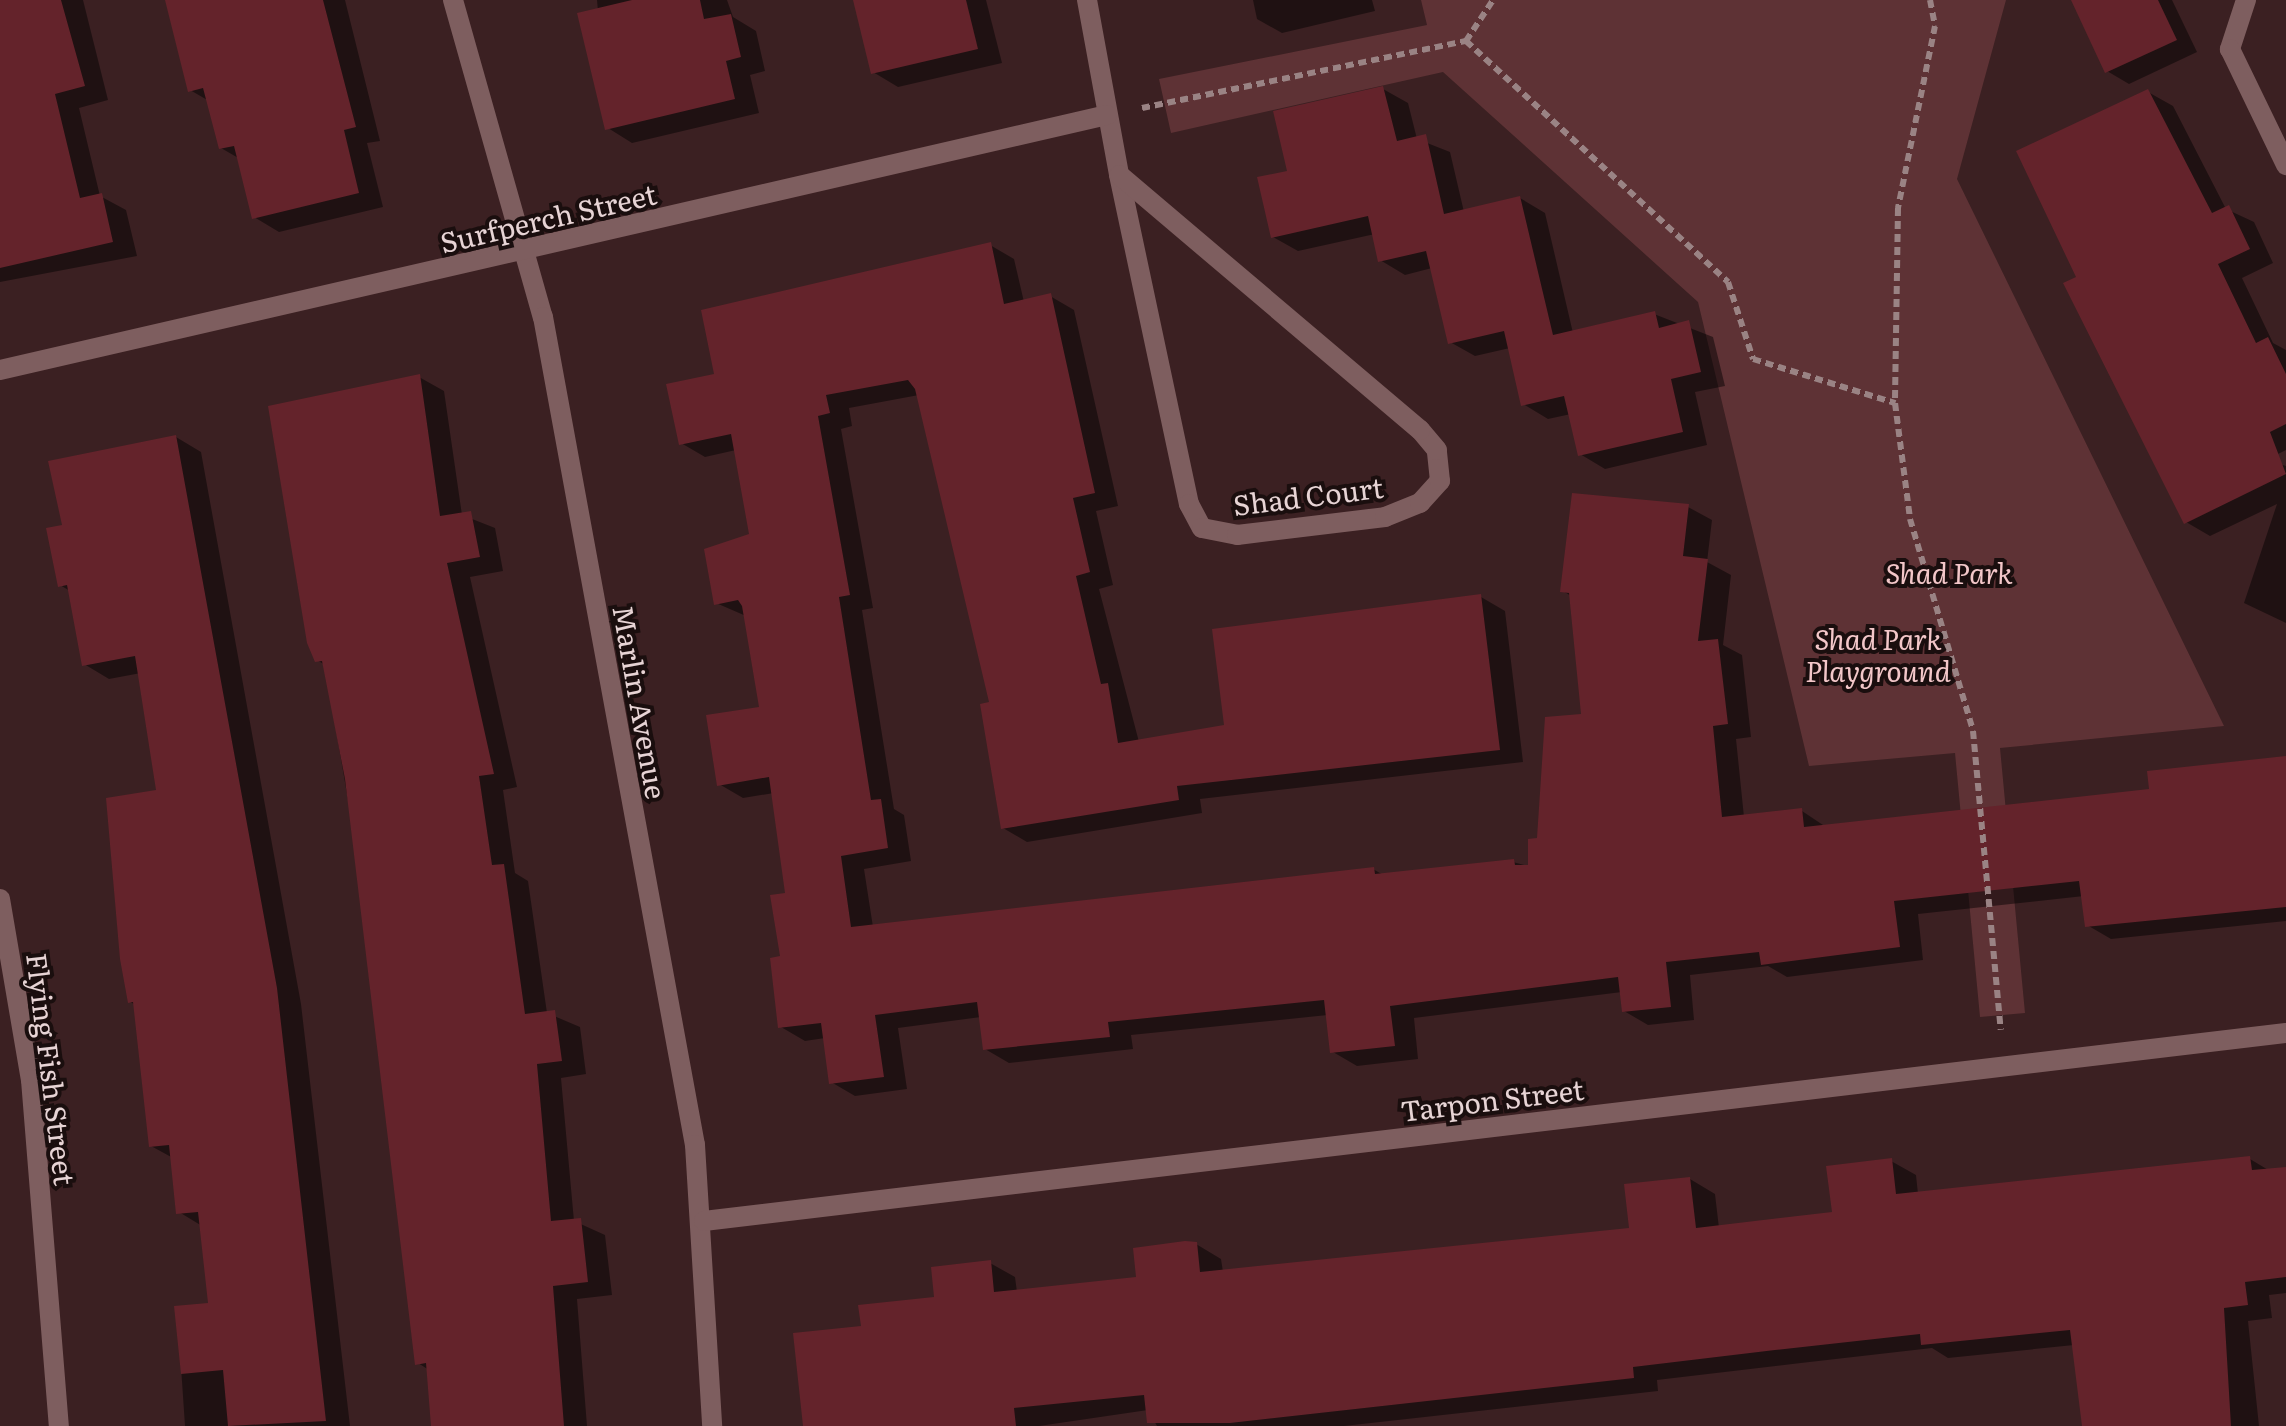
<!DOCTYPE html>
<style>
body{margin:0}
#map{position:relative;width:2286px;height:1426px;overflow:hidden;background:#3b2022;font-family:Literata,serif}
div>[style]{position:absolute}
.green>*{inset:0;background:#5e3235}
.shadow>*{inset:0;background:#0007}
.building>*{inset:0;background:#64232b}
.path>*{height:6px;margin-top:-3px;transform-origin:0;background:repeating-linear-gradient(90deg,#9a8384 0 8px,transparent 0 13px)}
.minor>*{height:20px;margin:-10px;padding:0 10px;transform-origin:10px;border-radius:10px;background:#7e5e5f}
span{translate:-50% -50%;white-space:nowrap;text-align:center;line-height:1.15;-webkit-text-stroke:8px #1a0e0e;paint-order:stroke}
.street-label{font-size:28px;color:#e7d4d5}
.park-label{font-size:28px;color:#f3c7c9;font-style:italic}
</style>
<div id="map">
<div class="green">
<div style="clip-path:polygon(1421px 0,2006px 0,1957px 179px,2224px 726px,2000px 748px,2025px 1013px,1980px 1017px,1955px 753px,1809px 766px,1698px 302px,1443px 72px,1171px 133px,1159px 79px,1427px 25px)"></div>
</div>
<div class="shadow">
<div style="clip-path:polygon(0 0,83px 0,108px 100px,79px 108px,100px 196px,126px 210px,137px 256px,0 282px)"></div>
<div style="clip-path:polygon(168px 0,345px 0,380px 141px,367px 143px,383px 207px,279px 232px,254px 217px,240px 159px,221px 148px,209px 101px,190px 90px)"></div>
<div style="clip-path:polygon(597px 0,727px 0,733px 17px,756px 31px,765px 71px,750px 75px,759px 113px,632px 143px,608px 128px)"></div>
<div style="clip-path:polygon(856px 0,986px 0,1002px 63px,898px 87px,873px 72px)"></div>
<div style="clip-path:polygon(1253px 0,1372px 0,1375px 11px,1282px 33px,1257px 19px)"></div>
<div style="clip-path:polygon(2072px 0,2172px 0,2197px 52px,2129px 84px,2107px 71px)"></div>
<div style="clip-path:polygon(1383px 89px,1408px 103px,1417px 139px,1450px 152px,1464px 212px,1520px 198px,1545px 213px,1573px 333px,1654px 314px,1713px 337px,1725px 386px,1695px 392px,1707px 445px,1605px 469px,1580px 454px,1571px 414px,1548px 419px,1523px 404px,1510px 348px,1475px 356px,1450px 342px,1432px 268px,1405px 275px,1380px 260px,1375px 234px,1298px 251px,1273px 237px,1290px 173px)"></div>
<div style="clip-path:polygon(2148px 92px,2173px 106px,2226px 209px,2254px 222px,2273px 263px,2242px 278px,2273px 343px,2286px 350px,2286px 450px,2266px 460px,2286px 466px,2286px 623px,2244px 603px,2277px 504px,2210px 536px,2186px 522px,2080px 278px)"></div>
<div style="clip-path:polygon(990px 245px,1014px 259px,1024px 302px,1050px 296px,1074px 310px,1118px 506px,1096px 511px,1113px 585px,1099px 589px,1139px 742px,1227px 728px,1481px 597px,1505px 611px,1523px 762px,1200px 799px,1202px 813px,1027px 842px,1003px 828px,992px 704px,919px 395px,849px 408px,852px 426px,841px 429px,873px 608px,862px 610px,894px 809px,904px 815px,911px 861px,864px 869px,873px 927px,1373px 869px,1385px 876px,1513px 862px,1531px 867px,1584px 716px,1571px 596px,1563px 591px,1688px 507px,1712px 520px,1707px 562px,1731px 575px,1723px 645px,1742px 655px,1751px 737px,1736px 739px,1744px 817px,1802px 811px,1826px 827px,2151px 791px,2286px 759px,2286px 921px,2111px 939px,2087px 925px,2084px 896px,1918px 914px,1923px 960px,1787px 977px,1768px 966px,1690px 975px,1694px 1020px,1648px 1025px,1624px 1011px,1622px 992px,1414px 1018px,1418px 1059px,1357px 1066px,1333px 1052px,1328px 1015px,1131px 1035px,1133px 1049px,1009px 1063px,985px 1049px,981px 1017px,898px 1028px,907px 1089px,855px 1096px,831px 1082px,825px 1038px,805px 1041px,781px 1027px,788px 895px,774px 793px,743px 798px,719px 784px,762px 709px,746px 616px,716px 603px,752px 536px,736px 450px,705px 457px,681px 443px,717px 376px)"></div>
<div style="clip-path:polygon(419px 377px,444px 391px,462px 515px,495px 528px,503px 571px,470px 577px,517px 787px,503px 790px,515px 873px,528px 881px,547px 1013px,580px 1027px,586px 1074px,561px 1078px,574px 1221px,605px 1235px,612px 1295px,577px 1299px,587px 1426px,434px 1426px,429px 1370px,418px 1363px,366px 906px,325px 665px,317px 660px)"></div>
<div style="clip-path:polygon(176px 437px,201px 452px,301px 1004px,350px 1426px,185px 1426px,177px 1308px,211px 1305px,202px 1226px,179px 1212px,173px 1158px,151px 1146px,136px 1005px,130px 1002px,159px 792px,141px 673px,109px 679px,84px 664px,70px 591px,60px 585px,65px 527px)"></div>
<div style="clip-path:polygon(2250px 1159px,2270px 1171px,2286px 1169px,2286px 1293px,2269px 1295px,2272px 1318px,2248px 1321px,2259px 1426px,2084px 1426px,2074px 1345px,1948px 1358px,1932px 1348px,1801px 1363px,1657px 1380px,1658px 1391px,1344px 1426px,1157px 1426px,1148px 1410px,1039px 1426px,806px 1426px,863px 1328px,937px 1299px,990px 1263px,1015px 1277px,1017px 1292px,1138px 1279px,1196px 1244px,1221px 1259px,1223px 1272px,1631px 1230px,1690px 1179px,1715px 1194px,1719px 1228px,1835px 1214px,1891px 1161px,1916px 1175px,1918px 1194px)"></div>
</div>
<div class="building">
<div style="clip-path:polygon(0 0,61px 0,85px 86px,55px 94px,80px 198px,102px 193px,113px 242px,0 268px)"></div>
<div style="clip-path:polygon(165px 0,323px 0,356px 127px,344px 130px,359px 193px,252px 219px,234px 146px,219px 149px,203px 88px,188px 92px)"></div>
<div style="clip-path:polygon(632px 0,700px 0,704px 19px,731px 14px,741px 57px,726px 61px,735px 99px,605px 130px,577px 13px)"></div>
<div style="clip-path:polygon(853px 0,966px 0,978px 49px,871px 74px)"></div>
<div style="clip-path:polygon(2071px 0,2158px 0,2177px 40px,2105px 73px)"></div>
<div style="clip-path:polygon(1383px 86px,1397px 141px,1426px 134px,1444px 214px,1520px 196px,1553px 335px,1655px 311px,1659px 328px,1689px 320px,1701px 372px,1671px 379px,1683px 432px,1578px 456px,1564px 396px,1521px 406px,1504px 331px,1448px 344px,1426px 251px,1378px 262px,1368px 216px,1271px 238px,1257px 177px,1287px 171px,1273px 111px)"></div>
<div style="clip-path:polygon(2148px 89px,2212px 213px,2229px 205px,2250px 249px,2218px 264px,2256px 343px,2268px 337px,2286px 374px,2286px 424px,2270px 432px,2286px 474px,2184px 524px,2063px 283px,2076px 277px,2016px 151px)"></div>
<div style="clip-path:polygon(991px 242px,1004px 304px,1051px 293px,1095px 493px,1073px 498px,1090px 572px,1076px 576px,1101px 684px,1108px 683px,1118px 743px,1224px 725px,1212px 629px,1481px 594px,1500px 750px,1177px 786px,1179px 800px,1001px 829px,980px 704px,989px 702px,915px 389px,908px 380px,826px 395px,830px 413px,818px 416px,850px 595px,839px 597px,871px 800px,881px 799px,888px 848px,841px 856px,851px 927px,1374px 867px,1375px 874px,1514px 859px,1515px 865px,1528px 865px,1528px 839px,1537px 838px,1545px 717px,1581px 714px,1569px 593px,1560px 592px,1572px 493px,1689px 504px,1683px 556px,1708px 559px,1698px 641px,1718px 639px,1728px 724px,1713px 726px,1722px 817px,1802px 808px,1804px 827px,2149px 789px,2147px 771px,2286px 756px,2286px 907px,2085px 927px,2079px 881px,1894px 901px,1900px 947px,1761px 965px,1759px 952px,1666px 962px,1671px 1007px,1622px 1012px,1618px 977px,1390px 1006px,1395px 1046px,1330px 1053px,1324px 1000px,1108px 1022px,1110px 1037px,983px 1050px,977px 1002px,875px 1015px,884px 1077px,829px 1084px,821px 1023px,778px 1028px,770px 958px,780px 956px,770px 895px,785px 893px,769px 777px,717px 786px,706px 715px,759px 707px,742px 606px,738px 600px,714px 605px,704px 549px,749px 534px,731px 434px,679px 445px,666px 384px,714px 374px,701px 310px)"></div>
<div style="clip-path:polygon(420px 374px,440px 516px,471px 511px,480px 557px,447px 563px,494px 774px,479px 776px,492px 865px,504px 864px,525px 1014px,555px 1010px,562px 1061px,537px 1064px,551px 1221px,581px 1218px,588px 1282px,553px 1286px,564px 1426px,431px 1426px,426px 1363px,415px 1365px,345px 779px,322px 661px,315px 662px,307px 643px,268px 406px)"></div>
<div style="clip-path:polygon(176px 435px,277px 988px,326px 1421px,228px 1426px,223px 1370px,181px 1374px,174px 1306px,208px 1303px,198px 1212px,176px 1214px,169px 1145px,149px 1147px,133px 1002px,128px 1003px,120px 959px,106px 798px,156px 790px,135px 656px,82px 666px,67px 585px,58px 587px,46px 528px,62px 525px,48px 461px)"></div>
<div style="clip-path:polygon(2250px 1156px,2252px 1170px,2286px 1167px,2286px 1277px,2245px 1282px,2248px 1305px,2224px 1308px,2231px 1426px,2082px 1426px,2070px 1330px,1921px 1345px,1920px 1334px,1775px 1350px,1633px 1367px,1634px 1378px,1230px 1423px,1147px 1423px,1144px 1395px,1014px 1408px,1016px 1426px,803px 1426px,793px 1333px,861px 1326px,858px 1305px,934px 1297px,931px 1267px,991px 1260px,994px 1292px,1136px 1277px,1133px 1248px,1185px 1241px,1197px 1242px,1200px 1272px,1629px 1228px,1624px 1184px,1690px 1177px,1696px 1228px,1832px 1212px,1826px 1166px,1892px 1158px,1896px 1194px)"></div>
</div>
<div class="path">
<div style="left:1930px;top:0;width:26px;rotate:79deg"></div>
<div style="left:1935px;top:26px;width:186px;rotate:101.5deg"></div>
<div style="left:1898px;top:208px;width:195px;rotate:90.9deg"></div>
<div style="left:1895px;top:403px;width:117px;rotate:82.6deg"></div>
<div style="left:1910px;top:519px;width:221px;rotate:73.4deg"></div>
<div style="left:1973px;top:731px;width:300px;rotate:84.7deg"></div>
<div style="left:1466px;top:41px;width:356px;rotate:42.6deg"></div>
<div style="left:1728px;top:282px;width:81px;rotate:72deg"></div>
<div style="left:1753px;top:359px;width:149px;rotate:17.2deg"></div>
<div style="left:1142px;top:108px;width:331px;rotate:-11.7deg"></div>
<div style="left:1466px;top:41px;width:49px;rotate:-56.6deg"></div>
</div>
<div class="minor">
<div style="left:453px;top:0;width:330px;rotate:74.2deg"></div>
<div style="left:543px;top:317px;width:842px;rotate:79.6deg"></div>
<div style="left:695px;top:1145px;width:282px;rotate:86.5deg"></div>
<div style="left:1087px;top:0;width:178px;rotate:79.6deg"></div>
<div style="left:1119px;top:175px;width:336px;rotate:78deg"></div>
<div style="left:1189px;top:504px;width:27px;rotate:62deg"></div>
<div style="left:1202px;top:528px;width:36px;rotate:11deg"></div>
<div style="left:1237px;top:535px;width:149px;rotate:-6.9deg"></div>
<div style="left:1385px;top:517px;width:38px;rotate:-22deg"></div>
<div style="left:1420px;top:503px;width:30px;rotate:-48deg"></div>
<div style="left:1440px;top:481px;width:31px;rotate:-96deg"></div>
<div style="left:1437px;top:450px;width:26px;rotate:-130deg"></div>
<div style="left:1420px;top:430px;width:394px;rotate:-139.7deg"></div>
<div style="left:2246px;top:0;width:52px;rotate:108.1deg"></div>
<div style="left:2230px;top:49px;width:129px;rotate:64.2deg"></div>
<div style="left:0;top:370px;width:1136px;rotate:-12.97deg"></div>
<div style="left:0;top:899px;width:184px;rotate:80.3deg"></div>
<div style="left:31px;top:1080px;width:347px;rotate:85.4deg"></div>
<div style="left:704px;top:1221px;width:1593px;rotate:-6.78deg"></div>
</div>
<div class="street-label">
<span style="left:548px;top:217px;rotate:-13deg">Surfperch Street</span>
<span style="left:1308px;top:495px;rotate:-7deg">Shad Court</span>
<span style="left:641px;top:702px;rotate:80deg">Marlin Avenue</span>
<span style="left:52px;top:1069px;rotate:83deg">Flying Fish Street</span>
<span style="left:1492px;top:1099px;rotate:-7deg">Tarpon Street</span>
</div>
<div class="park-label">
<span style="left:1949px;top:572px">Shad Park</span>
<span style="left:1878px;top:654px">Shad Park<br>Playground</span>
</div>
</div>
